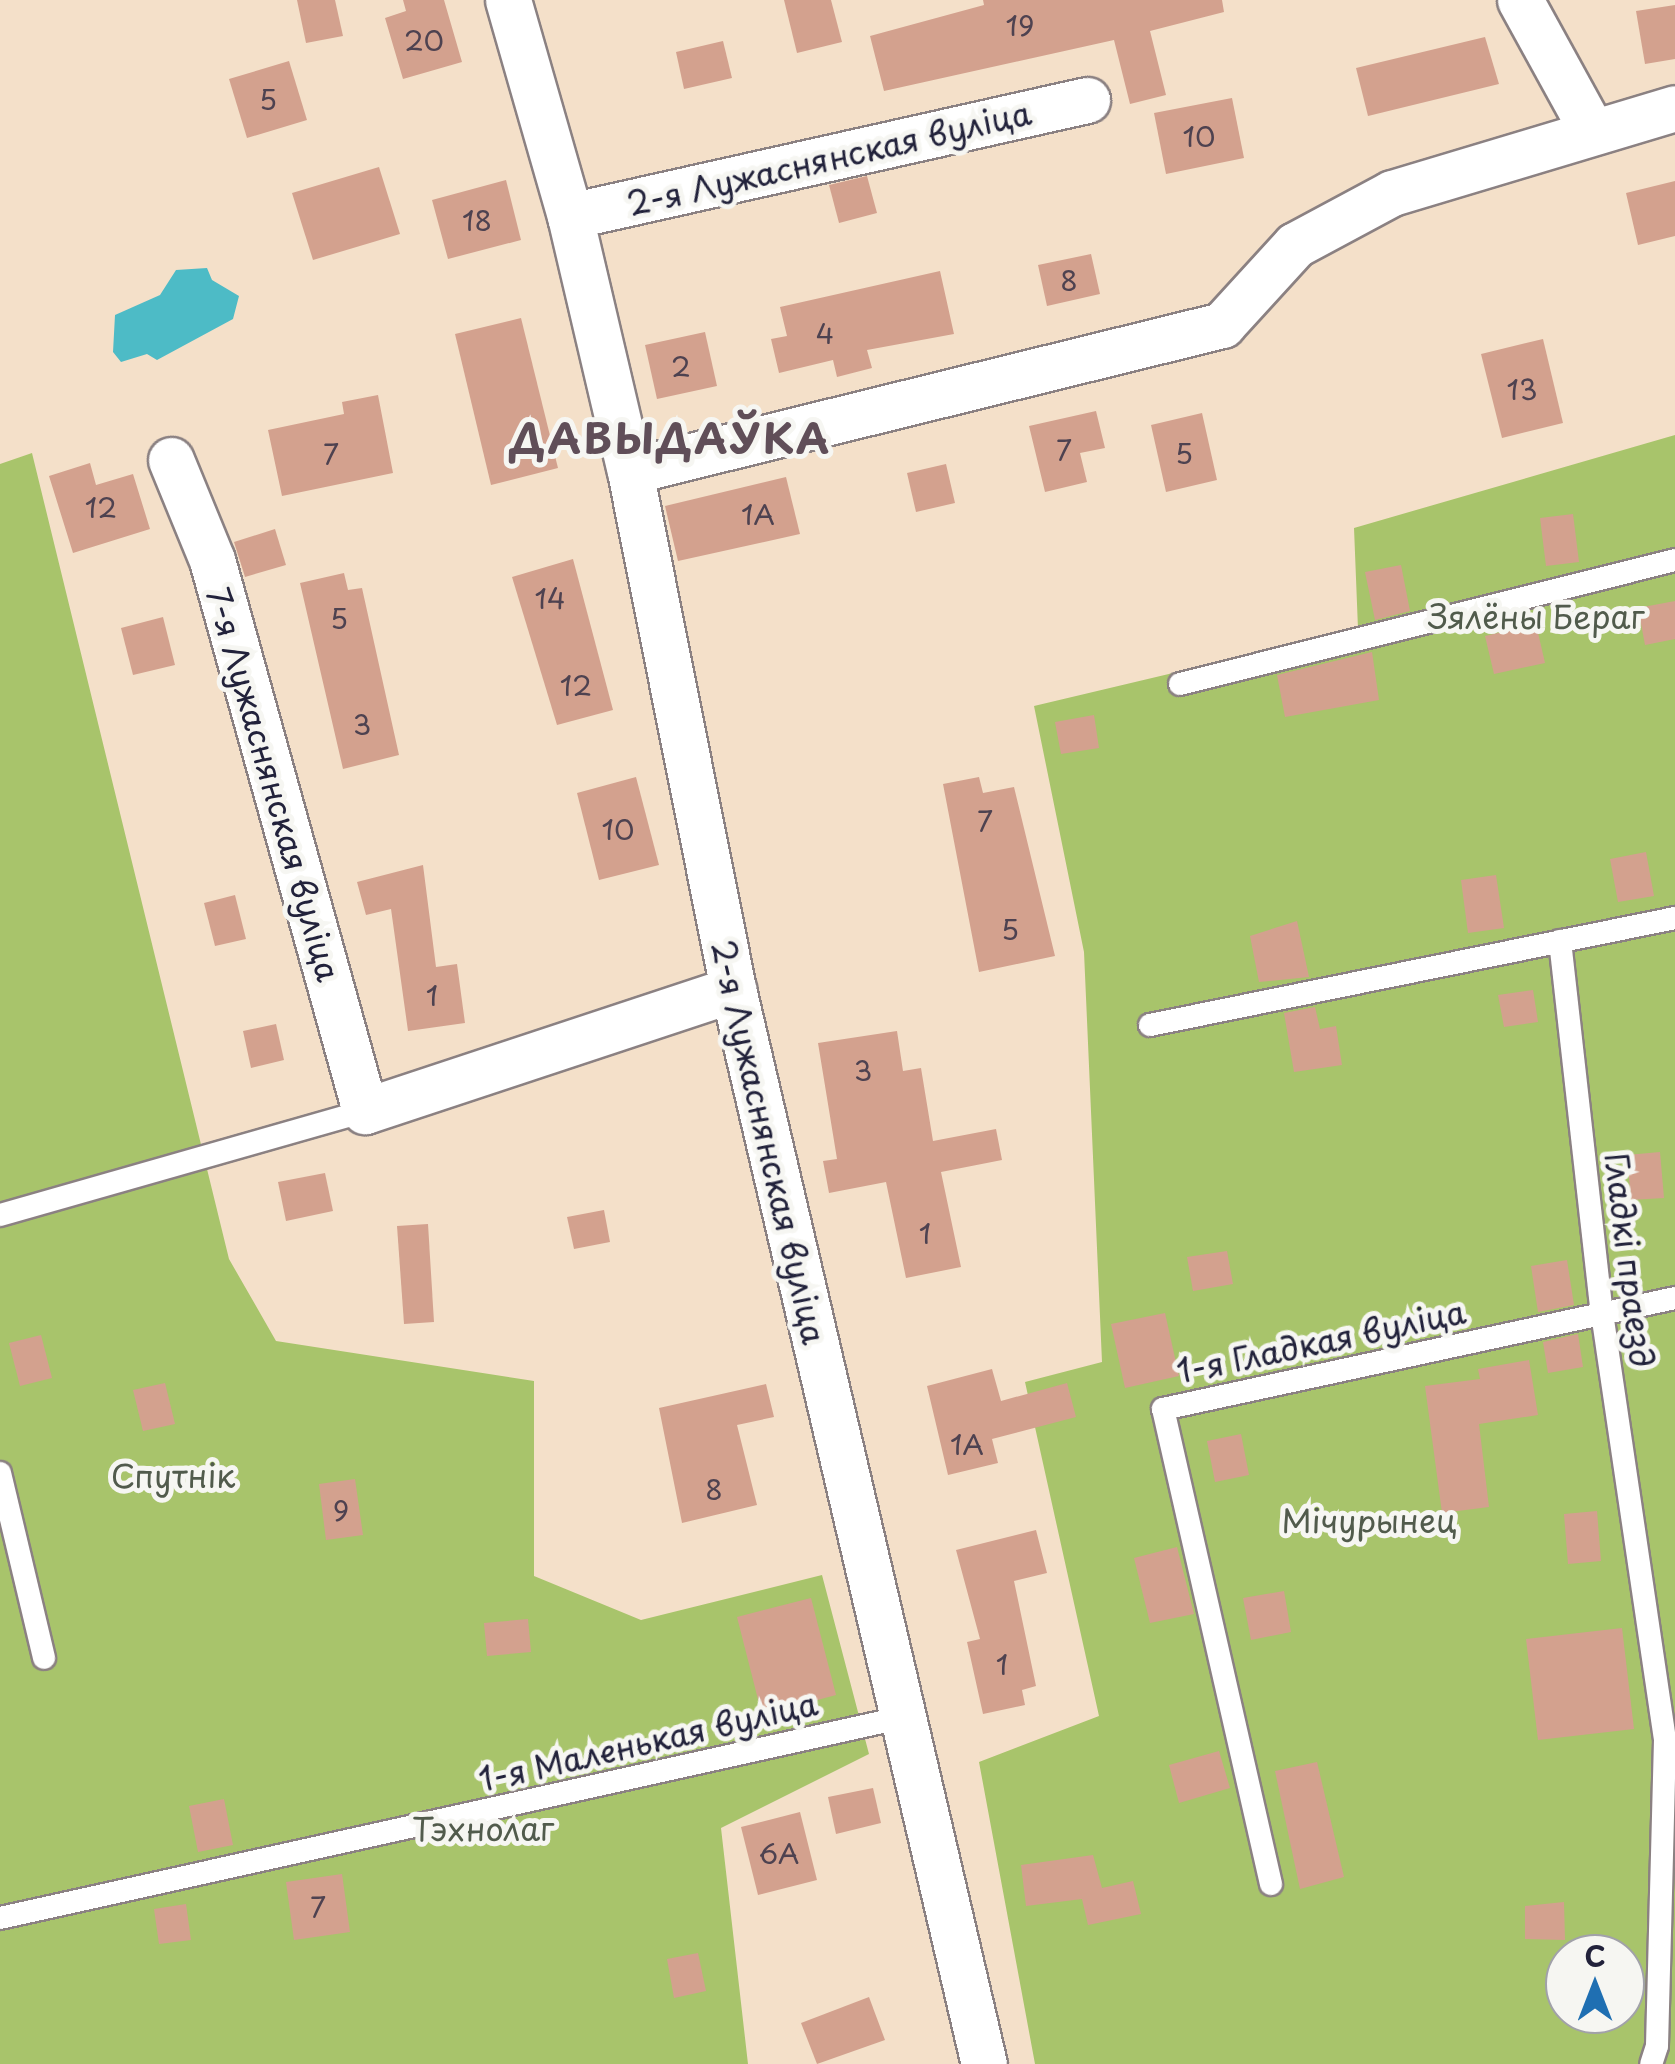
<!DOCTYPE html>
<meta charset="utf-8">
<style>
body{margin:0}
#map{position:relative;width:1675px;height:2064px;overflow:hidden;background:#f4e0c9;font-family:"Playpen Sans",sans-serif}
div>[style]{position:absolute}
.green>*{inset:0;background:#a8c46b}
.water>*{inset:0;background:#4dbbc6}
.building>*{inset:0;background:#d3a18e}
.roads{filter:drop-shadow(2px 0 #8b8182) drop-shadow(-2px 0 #8b8182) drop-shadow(0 2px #8b8182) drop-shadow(0 -2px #8b8182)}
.service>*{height:22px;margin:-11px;padding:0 11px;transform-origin:11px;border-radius:11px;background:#fff}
.minor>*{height:45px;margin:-22.5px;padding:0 22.5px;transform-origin:22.5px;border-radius:22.5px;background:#fff}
span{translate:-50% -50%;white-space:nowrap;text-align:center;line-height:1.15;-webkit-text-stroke:10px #f6f6f2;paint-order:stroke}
.number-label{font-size:28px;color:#4e4250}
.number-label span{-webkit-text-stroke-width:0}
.street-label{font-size:32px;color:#22223b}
.park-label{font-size:32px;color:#515b4c}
.district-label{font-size:42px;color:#604e58;font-weight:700;letter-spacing:2.5px}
.north{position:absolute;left:1545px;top:1934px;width:100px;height:100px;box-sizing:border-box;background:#f6f6f2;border:2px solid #a1a1a9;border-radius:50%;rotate:0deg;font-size:28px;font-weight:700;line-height:40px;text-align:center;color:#22223b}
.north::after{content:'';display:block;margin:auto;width:35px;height:45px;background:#1f6fb2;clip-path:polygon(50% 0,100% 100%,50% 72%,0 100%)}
</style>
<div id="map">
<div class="green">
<div style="clip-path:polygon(evenodd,1675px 435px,1675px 2064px,1035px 2064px,979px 1762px,1099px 1716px,1025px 1382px,1102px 1362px,1084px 952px,1034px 706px,1358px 629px,1354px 528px,1675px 435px,1565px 1954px,1625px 1954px,1625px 2014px,1565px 2014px,1565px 1954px)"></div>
<div style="clip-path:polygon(32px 453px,229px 1259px,276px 1341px,534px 1381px,534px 1576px,641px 1620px,822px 1575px,869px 1754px,721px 1828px,748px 2064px,0 2064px,0 464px)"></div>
</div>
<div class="water">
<div style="clip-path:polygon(207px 268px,212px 280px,239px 296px,233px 319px,157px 360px,147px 354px,121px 362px,113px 352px,115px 315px,160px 295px,176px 270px)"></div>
</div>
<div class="building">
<div style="clip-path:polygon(297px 0,335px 0,343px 36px,306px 43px)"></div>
<div style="clip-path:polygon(403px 0,444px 0,462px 62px,403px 79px,385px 18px,406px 11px)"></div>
<div style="clip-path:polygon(784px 0,831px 0,842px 42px,797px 53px)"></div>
<div style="clip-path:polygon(983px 0,1222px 0,1224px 12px,1150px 31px,1166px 95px,1130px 104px,1114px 40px,884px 91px,870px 36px,984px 5px)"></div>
<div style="clip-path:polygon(1675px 5px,1675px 59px,1645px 64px,1636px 11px)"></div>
<div style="clip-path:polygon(1485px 37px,1499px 84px,1368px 116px,1356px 68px)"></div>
<div style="clip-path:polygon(723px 41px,732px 78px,684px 89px,676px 52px)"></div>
<div style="clip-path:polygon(289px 61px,307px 120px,247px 138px,229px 79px)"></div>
<div style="clip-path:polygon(1232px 98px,1244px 158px,1166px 174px,1154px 113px)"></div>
<div style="clip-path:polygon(379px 167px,400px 234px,313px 260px,292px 193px)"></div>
<div style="clip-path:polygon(867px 176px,877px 213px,839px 223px,829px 185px)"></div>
<div style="clip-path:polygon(506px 180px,521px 240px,448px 259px,432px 200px)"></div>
<div style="clip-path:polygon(1675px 181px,1675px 236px,1638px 245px,1626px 193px)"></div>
<div style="clip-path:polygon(1091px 254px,1100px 294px,1047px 306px,1038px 265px)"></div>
<div style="clip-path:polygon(940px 271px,954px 334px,867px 350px,872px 368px,837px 377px,833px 360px,779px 373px,771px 339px,787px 336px,780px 307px)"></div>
<div style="clip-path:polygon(521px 318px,558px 468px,491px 485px,455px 334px)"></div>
<div style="clip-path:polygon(705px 332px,717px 386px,657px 399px,645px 345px)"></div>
<div style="clip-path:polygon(1543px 339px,1563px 423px,1502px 438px,1481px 354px)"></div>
<div style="clip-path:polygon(378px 395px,393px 473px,282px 496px,268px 430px,344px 414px,342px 402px)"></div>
<div style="clip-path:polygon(1096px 411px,1105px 448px,1080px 453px,1087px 482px,1045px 492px,1029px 426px)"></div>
<div style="clip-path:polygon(1202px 413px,1217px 480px,1166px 492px,1151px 425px)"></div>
<div style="clip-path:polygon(90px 463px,96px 485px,133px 474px,150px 529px,73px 553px,49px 476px)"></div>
<div style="clip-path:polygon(946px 464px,955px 503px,916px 512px,907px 473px)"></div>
<div style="clip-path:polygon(786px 477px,800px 534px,678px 561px,665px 506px)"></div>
<div style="clip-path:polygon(1573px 514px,1579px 562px,1546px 566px,1540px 518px)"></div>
<div style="clip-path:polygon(275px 529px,286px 565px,245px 577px,234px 542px)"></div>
<div style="clip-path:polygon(573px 559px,613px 710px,557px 725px,512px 577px)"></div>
<div style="clip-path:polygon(1401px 565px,1410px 611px,1375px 620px,1365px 572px)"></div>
<div style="clip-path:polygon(344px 573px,348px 590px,362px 588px,399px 755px,343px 769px,300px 583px)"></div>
<div style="clip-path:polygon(1675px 601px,1675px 639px,1645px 645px,1638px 608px)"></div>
<div style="clip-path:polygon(163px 617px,175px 665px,133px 675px,121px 628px)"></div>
<div style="clip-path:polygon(1536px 624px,1545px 663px,1494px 674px,1485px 636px)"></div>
<div style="clip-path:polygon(1372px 652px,1379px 700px,1285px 717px,1277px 675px)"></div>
<div style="clip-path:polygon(1094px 715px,1099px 748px,1061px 754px,1055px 722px)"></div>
<div style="clip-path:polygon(636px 777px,659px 865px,599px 880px,577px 793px)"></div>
<div style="clip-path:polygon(979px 777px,983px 793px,1014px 787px,1055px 956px,979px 972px,943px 784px)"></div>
<div style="clip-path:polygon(1646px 852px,1654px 896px,1618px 902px,1610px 859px)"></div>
<div style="clip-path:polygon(423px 865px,436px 967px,457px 964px,465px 1023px,408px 1031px,391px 909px,366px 915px,357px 882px)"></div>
<div style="clip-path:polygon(1496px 875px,1504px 928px,1468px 933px,1461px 880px)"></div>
<div style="clip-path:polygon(235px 895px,246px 939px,215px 946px,204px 903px)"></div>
<div style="clip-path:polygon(1297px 921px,1309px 977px,1259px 982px,1250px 936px)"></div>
<div style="clip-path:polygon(1533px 990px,1538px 1022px,1504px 1027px,1498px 995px)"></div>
<div style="clip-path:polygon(1315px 1007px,1320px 1029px,1336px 1026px,1342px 1065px,1294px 1072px,1284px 1013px)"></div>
<div style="clip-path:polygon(276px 1024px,284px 1060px,251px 1068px,243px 1031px)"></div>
<div style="clip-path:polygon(897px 1031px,903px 1071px,921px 1068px,933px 1141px,996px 1129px,1002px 1160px,941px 1172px,961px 1267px,906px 1278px,886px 1182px,829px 1193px,823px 1161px,837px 1159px,818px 1043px)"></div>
<div style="clip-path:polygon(1660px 1152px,1664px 1198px,1631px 1200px,1627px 1155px)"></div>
<div style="clip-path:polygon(325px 1173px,333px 1211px,286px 1221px,278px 1182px)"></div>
<div style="clip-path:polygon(604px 1210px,610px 1242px,574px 1249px,567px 1217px)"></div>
<div style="clip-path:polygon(428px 1224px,434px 1322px,404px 1324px,397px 1226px)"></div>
<div style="clip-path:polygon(1227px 1251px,1233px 1284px,1193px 1291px,1187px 1257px)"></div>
<div style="clip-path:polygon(1567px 1260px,1574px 1305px,1538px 1312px,1531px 1266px)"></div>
<div style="clip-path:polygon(1165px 1313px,1179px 1376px,1125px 1388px,1111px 1324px)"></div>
<div style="clip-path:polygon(1578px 1334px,1583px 1367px,1548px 1373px,1543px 1342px)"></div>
<div style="clip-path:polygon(41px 1335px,52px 1378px,20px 1386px,9px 1343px)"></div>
<div style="clip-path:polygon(1529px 1360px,1538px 1415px,1479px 1424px,1489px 1507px,1442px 1513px,1425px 1386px,1480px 1379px,1478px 1369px)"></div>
<div style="clip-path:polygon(992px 1369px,1001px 1401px,1067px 1383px,1076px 1417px,992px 1439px,998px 1463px,948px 1475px,927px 1386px)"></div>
<div style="clip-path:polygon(165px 1383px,175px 1424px,143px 1431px,133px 1390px)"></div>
<div style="clip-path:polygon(766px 1384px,774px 1417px,737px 1425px,757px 1505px,682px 1523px,659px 1408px)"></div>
<div style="clip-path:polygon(1241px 1434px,1249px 1475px,1215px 1482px,1207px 1441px)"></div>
<div style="clip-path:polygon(355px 1479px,363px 1535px,326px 1540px,319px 1484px)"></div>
<div style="clip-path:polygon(1597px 1511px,1601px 1561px,1568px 1564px,1564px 1514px)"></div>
<div style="clip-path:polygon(1036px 1530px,1047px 1573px,1014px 1581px,1036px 1686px,1022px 1690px,1025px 1705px,983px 1714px,967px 1642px,980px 1639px,956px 1550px)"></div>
<div style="clip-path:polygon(1177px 1547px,1194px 1614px,1150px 1623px,1134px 1558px)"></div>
<div style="clip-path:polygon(1284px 1591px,1291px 1632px,1251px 1640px,1243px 1598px)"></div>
<div style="clip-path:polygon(811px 1598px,836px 1695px,762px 1715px,737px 1617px)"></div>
<div style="clip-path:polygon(528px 1619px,531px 1652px,487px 1656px,484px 1623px)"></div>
<div style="clip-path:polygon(1622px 1628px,1634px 1729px,1538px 1740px,1526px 1639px)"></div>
<div style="clip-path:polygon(1219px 1751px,1230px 1788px,1179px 1803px,1169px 1765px)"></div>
<div style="clip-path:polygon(1317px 1762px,1344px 1877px,1300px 1889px,1275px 1771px)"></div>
<div style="clip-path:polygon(873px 1788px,881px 1823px,836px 1834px,828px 1797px)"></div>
<div style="clip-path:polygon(224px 1799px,233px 1845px,198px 1852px,189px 1806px)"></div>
<div style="clip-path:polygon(800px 1812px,817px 1880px,758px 1895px,741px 1827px)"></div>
<div style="clip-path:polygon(1093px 1855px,1102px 1888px,1133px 1881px,1141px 1914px,1088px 1925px,1082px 1899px,1026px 1906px,1021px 1865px)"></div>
<div style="clip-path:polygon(342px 1874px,350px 1932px,294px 1940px,286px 1882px)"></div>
<div style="clip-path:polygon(1564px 1902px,1565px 1940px,1525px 1939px,1525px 1906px)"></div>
<div style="clip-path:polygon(186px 1904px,191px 1940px,159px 1944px,154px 1909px)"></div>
<div style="clip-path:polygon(698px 1953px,706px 1991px,674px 1998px,667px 1959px)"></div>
<div style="clip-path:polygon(869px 1997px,885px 2040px,817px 2064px,801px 2023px)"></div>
</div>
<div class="roads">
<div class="service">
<div style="left:1180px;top:684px;width:510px;rotate:-14.06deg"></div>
<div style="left:1560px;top:941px;width:374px;rotate:83.6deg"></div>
<div style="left:1602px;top:1313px;width:432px;rotate:81.6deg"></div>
<div style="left:1665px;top:1740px;width:306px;rotate:91.5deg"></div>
<div style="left:1657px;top:2046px;width:19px;rotate:108deg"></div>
<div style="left:1150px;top:1025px;width:536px;rotate:-11.52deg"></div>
<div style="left:0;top:1215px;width:380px;rotate:-15.9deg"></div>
<div style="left:0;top:1473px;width:190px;rotate:76.6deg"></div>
<div style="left:1271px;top:1884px;width:487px;rotate:-102.8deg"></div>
<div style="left:1163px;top:1409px;width:524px;rotate:-12.23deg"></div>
<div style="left:0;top:1918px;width:922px;rotate:-12.53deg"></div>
</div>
<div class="minor">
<div style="left:508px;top:0;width:225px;rotate:74deg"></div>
<div style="left:570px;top:216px;width:262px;rotate:76.8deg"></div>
<div style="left:630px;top:471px;width:528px;rotate:78.75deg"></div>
<div style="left:733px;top:989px;width:1104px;rotate:76.86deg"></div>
<div style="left:1520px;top:0;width:147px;rotate:61.2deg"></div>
<div style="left:570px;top:216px;width:530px;rotate:-12.65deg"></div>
<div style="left:171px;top:460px;width:108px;rotate:67.7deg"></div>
<div style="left:212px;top:560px;width:572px;rotate:74.48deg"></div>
<div style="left:365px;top:1111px;width:388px;rotate:-18.3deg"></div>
<div style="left:630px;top:471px;width:610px;rotate:-13.85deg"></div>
<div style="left:1222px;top:325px;width:108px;rotate:-47.6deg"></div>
<div style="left:1295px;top:245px;width:110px;rotate:-28.2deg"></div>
<div style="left:1392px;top:193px;width:295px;rotate:-16.7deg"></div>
</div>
</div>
<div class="number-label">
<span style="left:1020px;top:25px">19</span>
<span style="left:424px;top:40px">20</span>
<span style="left:268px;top:99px">5</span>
<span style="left:1199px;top:136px">10</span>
<span style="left:477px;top:220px">18</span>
<span style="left:1069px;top:280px">8</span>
<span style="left:825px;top:333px">4</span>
<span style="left:681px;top:366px">2</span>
<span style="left:1522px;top:389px">13</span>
<span style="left:1064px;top:450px">7</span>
<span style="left:1184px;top:453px">5</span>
<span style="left:331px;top:454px">7</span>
<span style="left:101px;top:507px">12</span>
<span style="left:758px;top:514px">1А</span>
<span style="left:550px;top:598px">14</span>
<span style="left:339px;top:618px">5</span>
<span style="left:576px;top:685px">12</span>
<span style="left:362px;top:724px">3</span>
<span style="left:985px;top:821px">7</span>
<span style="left:618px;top:829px">10</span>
<span style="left:1010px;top:929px">5</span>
<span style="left:432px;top:995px">1</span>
<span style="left:863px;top:1070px">3</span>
<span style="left:925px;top:1233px">1</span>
<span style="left:967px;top:1444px">1А</span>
<span style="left:714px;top:1489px">8</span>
<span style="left:341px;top:1510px">9</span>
<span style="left:1002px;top:1664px">1</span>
<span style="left:779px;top:1853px">6А</span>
<span style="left:318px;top:1907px">7</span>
</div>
<div class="street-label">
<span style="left:829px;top:158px;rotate:-13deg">2-я Лужаснянская вуліца</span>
<span style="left:274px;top:784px;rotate:74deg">7-я Лужаснянская вуліца</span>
<span style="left:769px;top:1142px;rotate:77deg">2-я Лужаснянская вуліца</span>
<span style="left:1630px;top:1260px;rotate:83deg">Гладкі праезд</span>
<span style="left:1321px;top:1341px;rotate:-12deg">1-я Гладкая вуліца</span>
<span style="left:648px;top:1741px;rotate:-13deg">1-я Маленькая вуліца</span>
</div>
<div class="park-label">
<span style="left:1536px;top:616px">Зялёны Бераг</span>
<span style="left:173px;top:1475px">Спутнік</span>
<span style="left:1369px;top:1520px">Мічурынец</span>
<span style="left:483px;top:1828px">Тэхнолаг</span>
</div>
<div class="district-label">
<span style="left:671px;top:437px">ДАВЫДАЎКА</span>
</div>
<div class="north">С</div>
</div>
